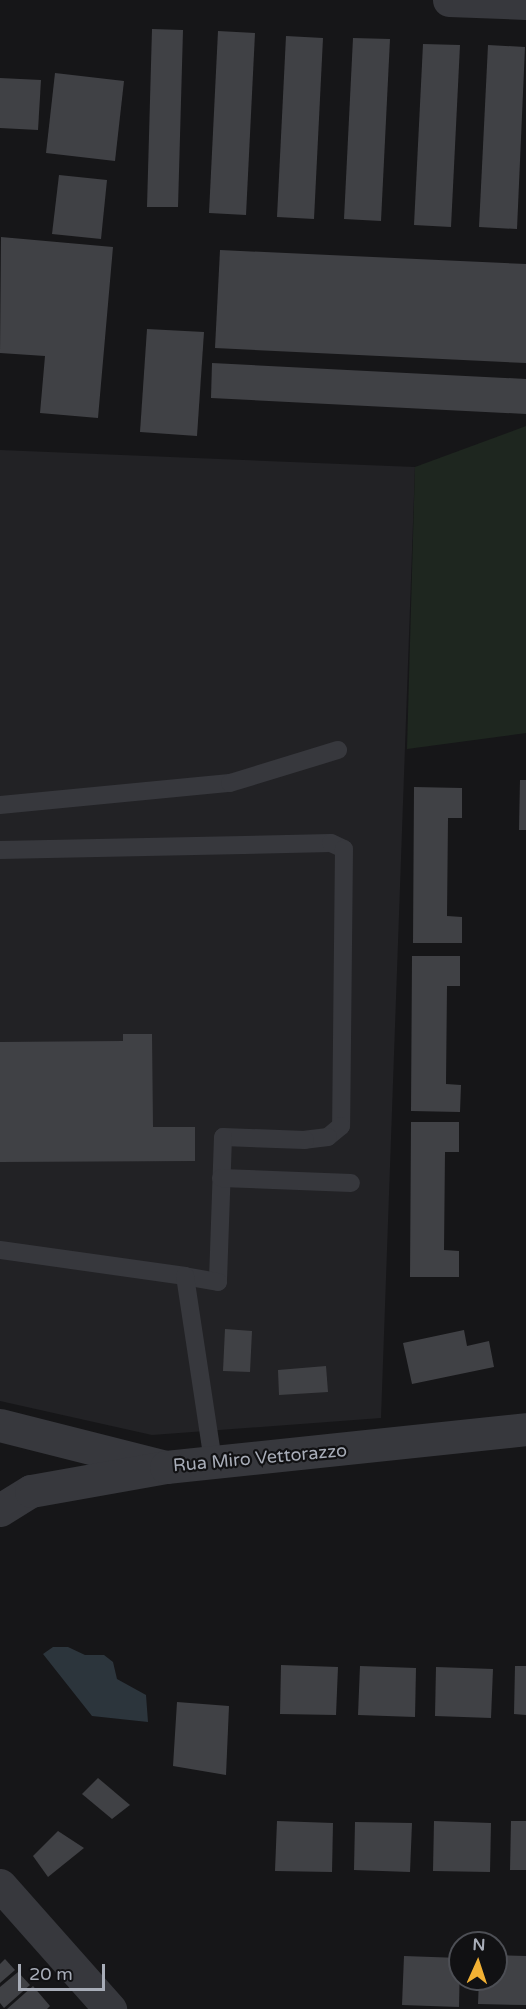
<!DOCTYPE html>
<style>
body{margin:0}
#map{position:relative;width:526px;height:2009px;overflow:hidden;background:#161618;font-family:"Varela Round",sans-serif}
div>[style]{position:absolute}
.built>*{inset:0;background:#222225}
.green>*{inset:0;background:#1e261f}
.water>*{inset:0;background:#2c353c}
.building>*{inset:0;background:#404145}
.service>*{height:18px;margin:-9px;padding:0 9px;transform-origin:9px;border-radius:9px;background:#37383d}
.minor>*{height:33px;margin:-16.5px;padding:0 16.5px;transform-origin:16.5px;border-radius:16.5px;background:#37383d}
.tertiary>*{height:33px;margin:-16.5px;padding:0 16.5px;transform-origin:16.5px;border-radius:16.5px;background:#37383d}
span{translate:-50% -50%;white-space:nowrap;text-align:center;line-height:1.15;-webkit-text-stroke:4.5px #111113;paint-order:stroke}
.street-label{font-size:18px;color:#a8adb8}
.north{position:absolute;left:448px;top:1931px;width:60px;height:60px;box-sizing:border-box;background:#111113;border:2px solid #4d4f55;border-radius:50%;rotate:3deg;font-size:16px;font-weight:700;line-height:24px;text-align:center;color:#a8adb8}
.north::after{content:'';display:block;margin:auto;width:21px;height:27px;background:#f2b134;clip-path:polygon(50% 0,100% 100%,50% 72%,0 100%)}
.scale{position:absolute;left:18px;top:1964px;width:87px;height:27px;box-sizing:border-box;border:3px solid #a8adb8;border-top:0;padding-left:8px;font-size:18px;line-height:21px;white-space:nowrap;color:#a8adb8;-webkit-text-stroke:4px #111113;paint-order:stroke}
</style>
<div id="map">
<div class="built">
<div style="clip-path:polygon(0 450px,415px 467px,381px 1418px,152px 1435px,0 1401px)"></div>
</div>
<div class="green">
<div style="clip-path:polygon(526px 426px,526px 733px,407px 749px,415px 467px)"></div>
</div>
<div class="water">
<div style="clip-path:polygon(53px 1647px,68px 1647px,85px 1655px,104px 1655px,113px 1662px,117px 1679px,146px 1695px,148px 1722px,92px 1716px,43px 1654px)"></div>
</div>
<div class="building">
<div style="clip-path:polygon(152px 29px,183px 30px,178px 207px,147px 207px)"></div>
<div style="clip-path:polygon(218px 31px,255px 33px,246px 215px,209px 213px)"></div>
<div style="clip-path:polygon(286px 36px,323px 38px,314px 219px,277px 217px)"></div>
<div style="clip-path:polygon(353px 38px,390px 39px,381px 221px,344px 219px)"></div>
<div style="clip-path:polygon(423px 44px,460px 45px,451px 227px,414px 225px)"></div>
<div style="clip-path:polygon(488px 45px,525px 47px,517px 229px,479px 227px)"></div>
<div style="clip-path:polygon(55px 73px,124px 81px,115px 161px,46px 153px)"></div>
<div style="clip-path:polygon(0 78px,41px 80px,38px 130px,0 128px)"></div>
<div style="clip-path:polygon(59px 175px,107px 180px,101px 239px,52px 234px)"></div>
<div style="clip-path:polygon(1px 237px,113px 247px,98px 418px,40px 413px,45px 356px,0 353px)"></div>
<div style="clip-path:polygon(220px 250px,526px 264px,526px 363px,215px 348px)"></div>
<div style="clip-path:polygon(147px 329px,204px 332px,197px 436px,140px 432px)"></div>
<div style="clip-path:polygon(212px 363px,526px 379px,526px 414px,211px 398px)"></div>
<div style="clip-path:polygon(520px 780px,526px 780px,526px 830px,519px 830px)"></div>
<div style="clip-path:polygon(414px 787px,462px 788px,462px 818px,448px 818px,447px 916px,462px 917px,462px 943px,413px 943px)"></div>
<div style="clip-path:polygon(412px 956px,460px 956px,460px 986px,447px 986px,446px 1084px,461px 1085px,460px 1112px,411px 1111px)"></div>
<div style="clip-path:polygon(123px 1034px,152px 1034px,153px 1127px,195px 1127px,195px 1161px,0 1162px,0 1042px,123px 1041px)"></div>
<div style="clip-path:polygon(411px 1122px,459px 1122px,459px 1152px,445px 1152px,444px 1250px,459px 1251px,459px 1277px,410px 1277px)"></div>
<div style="clip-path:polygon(225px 1329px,252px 1331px,250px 1372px,223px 1371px)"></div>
<div style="clip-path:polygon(464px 1330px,467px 1346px,489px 1341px,494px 1367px,412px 1384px,403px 1343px)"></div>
<div style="clip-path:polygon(326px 1366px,328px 1392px,279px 1395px,278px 1370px)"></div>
<div style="clip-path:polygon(281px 1665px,338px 1667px,336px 1715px,280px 1714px)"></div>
<div style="clip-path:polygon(360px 1666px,416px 1668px,415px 1717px,358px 1715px)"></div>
<div style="clip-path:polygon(515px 1666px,526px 1666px,526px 1715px,514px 1714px)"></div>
<div style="clip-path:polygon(436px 1667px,493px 1669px,491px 1718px,435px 1716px)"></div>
<div style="clip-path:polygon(177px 1702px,229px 1706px,226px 1775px,173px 1766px)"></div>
<div style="clip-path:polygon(98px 1778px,130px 1805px,112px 1819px,82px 1794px)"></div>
<div style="clip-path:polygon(277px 1821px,333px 1823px,332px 1872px,275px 1871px)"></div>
<div style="clip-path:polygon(434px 1821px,491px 1823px,490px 1872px,433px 1871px)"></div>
<div style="clip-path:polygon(511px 1821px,526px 1821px,526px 1870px,510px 1870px)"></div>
<div style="clip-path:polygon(355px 1822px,412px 1823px,410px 1872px,354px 1870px)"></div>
<div style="clip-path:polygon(58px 1831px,84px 1848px,48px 1877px,33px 1856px)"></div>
<div style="clip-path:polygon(496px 1955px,526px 1956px,526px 2005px,478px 2004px,479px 1979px,496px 1979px)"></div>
<div style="clip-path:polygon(404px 1956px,460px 1958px,459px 2007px,402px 2005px)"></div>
<div style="clip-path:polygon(5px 1959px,15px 1970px,0 1983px,0 1964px)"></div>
<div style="clip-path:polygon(18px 1972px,30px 1985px,4px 2008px,0 2003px,0 1987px)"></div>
<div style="clip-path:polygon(33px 1986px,50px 2006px,47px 2009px,7px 2009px)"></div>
</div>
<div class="service">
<div style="left:0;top:805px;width:231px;rotate:-5.5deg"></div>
<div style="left:230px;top:783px;width:113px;rotate:-17deg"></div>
<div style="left:0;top:850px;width:331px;rotate:-1.2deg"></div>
<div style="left:331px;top:843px;width:14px;rotate:25deg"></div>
<div style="left:344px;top:849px;width:277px;rotate:90.6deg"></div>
<div style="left:341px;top:1126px;width:17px;rotate:140deg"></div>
<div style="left:328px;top:1137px;width:23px;rotate:173deg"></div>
<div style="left:305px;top:1140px;width:82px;rotate:-177.9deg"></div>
<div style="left:223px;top:1137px;width:145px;rotate:92deg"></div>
<div style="left:218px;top:1282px;width:34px;rotate:-170deg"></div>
<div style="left:221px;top:1178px;width:130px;rotate:2.2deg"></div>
<div style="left:0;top:1250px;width:187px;rotate:8deg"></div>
<div style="left:185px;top:1276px;width:188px;rotate:81.4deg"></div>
</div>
<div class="minor">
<div style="left:449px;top:0;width:77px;rotate:2.2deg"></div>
<div style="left:0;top:1425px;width:171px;rotate:14.2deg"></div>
<div style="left:0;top:1885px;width:166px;rotate:48.4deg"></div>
</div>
<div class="tertiary">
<div style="left:0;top:1510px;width:36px;rotate:-32deg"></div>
<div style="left:31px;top:1491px;width:137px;rotate:-10.1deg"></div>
<div style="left:166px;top:1467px;width:362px;rotate:-6deg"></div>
</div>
<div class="street-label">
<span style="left:260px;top:1458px;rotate:-5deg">Rua Miro Vettorazzo</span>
</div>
<div class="north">N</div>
<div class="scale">20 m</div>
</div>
